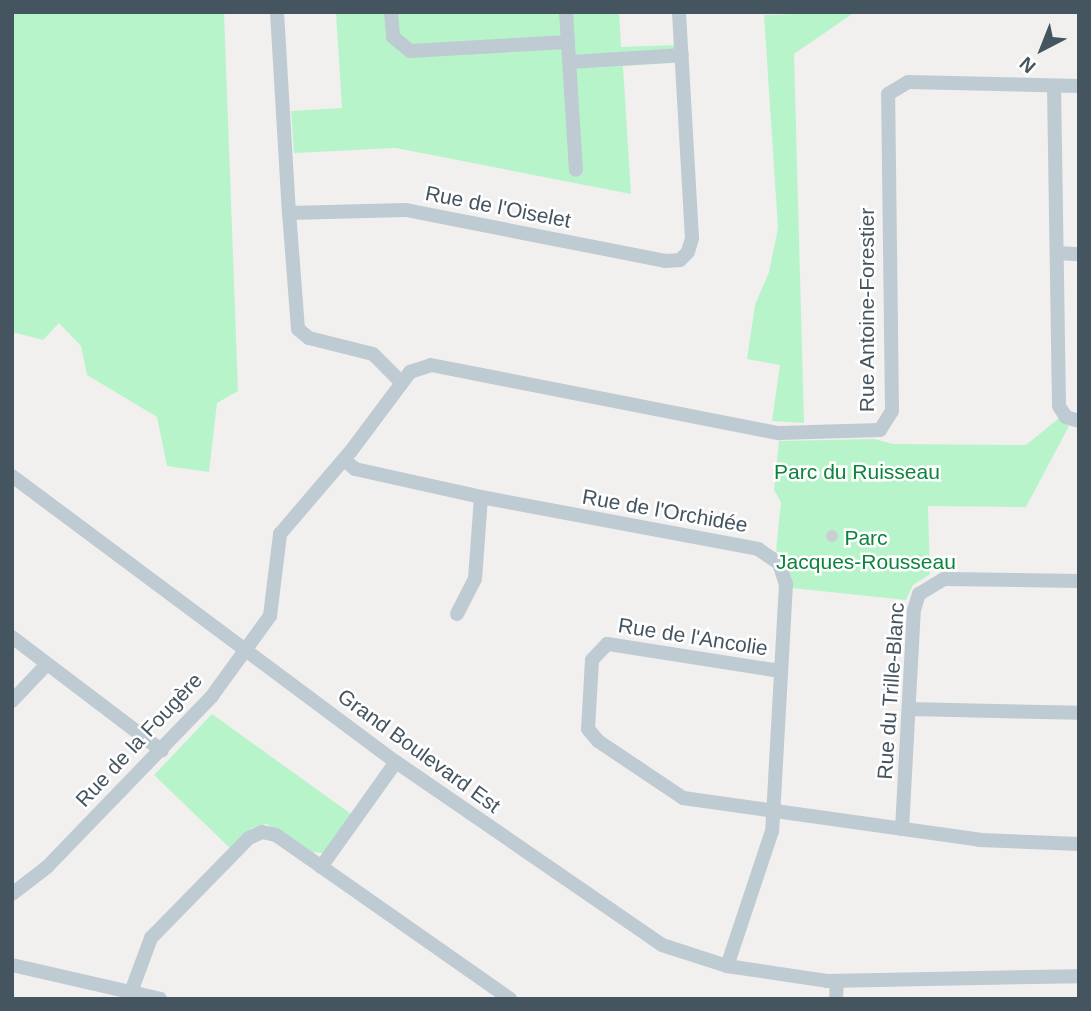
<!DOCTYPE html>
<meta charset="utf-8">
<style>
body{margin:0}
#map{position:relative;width:1091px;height:1011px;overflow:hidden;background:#f2efef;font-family:Helvetica,sans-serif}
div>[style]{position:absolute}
.green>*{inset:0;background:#b8f4ca}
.building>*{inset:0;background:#cacfd4}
.round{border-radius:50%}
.minor>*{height:14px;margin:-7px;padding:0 7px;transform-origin:7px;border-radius:7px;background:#becbd3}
span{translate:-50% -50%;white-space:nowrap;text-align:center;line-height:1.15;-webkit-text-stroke:5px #fff;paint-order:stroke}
.street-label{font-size:21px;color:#45555f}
.park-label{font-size:21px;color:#0c843d}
.frame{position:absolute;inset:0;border:14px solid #45555f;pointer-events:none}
.north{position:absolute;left:1007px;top:14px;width:70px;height:70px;-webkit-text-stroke:5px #fff;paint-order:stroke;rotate:222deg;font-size:19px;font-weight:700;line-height:28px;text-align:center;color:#45555f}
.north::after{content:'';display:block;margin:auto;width:24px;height:32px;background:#45555f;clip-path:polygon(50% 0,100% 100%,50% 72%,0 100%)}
</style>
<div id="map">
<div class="green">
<div style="clip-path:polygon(12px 12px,224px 12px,238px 391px,217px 403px,209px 472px,167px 466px,157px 417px,87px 375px,81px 346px,59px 323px,43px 340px,12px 332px)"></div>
<div style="clip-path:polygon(336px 12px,619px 12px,621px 47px,674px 45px,675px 63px,623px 66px,631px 194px,396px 148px,294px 153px,291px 111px,342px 108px)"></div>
<div style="clip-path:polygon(855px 12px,794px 54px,804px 423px,772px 421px,780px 365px,747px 359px,755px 305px,769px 272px,778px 228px,764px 15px)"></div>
<div style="clip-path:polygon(1059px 418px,1069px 426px,1026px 507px,928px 506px,930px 574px,913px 585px,906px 600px,792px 588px,784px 556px,776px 551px,781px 502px,774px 490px,779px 441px,874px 439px,893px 444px,1026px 445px)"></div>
<div style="clip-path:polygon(212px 714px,351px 814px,323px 853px,313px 852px,266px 824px,252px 828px,230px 848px,154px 775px)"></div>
</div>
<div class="building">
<div class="round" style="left:826px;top:530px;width:12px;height:12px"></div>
</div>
<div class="minor">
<div style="left:277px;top:12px;width:201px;rotate:86.6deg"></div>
<div style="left:391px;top:12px;width:25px;rotate:85deg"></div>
<div style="left:393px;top:37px;width:22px;rotate:39deg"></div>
<div style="left:410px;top:51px;width:158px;rotate:-3.3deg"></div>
<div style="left:566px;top:12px;width:158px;rotate:86.4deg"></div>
<div style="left:570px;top:62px;width:112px;rotate:-3.6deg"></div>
<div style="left:1054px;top:86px;width:320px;rotate:89.1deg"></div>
<div style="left:1059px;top:406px;width:13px;rotate:58deg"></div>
<div style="left:1066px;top:417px;width:14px;rotate:17deg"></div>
<div style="left:1057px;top:253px;width:22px;rotate:3deg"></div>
<div style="left:400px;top:381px;width:38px;rotate:-135deg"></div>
<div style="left:373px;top:354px;width:66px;rotate:-166deg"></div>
<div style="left:309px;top:338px;width:14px;rotate:-141deg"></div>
<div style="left:298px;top:329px;width:116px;rotate:-94.4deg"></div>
<div style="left:289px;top:213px;width:117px;rotate:-1.5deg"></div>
<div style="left:406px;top:210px;width:264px;rotate:11.1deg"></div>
<div style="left:665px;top:261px;width:15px;rotate:-4deg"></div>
<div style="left:680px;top:260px;width:11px;rotate:-45deg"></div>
<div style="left:688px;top:252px;width:15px;rotate:-74deg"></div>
<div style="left:692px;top:238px;width:226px;rotate:-93.3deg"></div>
<div style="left:344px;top:460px;width:14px;rotate:39deg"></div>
<div style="left:355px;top:469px;width:129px;rotate:12.5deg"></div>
<div style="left:481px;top:497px;width:282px;rotate:10.6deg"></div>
<div style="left:758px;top:549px;width:25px;rotate:34deg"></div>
<div style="left:779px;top:563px;width:22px;rotate:72deg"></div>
<div style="left:786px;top:584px;width:247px;rotate:93.2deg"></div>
<div style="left:772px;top:831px;width:142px;rotate:108.4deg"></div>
<div style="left:12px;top:476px;width:479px;rotate:36.7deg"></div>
<div style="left:396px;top:762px;width:323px;rotate:34.5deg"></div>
<div style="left:662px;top:945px;width:68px;rotate:17.9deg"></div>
<div style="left:727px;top:966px;width:101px;rotate:8.5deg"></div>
<div style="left:827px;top:981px;width:252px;rotate:-1.1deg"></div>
<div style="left:457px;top:614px;width:39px;rotate:-63deg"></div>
<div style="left:475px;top:579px;width:82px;rotate:-85.8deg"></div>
<div style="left:12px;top:637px;width:188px;rotate:37.2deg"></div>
<div style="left:780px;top:671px;width:175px;rotate:-171.1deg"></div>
<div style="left:607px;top:644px;width:22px;rotate:133deg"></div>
<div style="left:592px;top:660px;width:69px;rotate:93.3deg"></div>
<div style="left:588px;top:729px;width:16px;rotate:50deg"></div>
<div style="left:598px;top:741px;width:102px;rotate:33.8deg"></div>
<div style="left:683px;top:798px;width:300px;rotate:8deg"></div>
<div style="left:980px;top:840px;width:99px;rotate:2.3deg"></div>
<div style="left:12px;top:701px;width:51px;rotate:-46.6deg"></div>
<div style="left:909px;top:709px;width:170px;rotate:1.3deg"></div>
<div style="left:902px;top:829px;width:219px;rotate:-86.9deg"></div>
<div style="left:914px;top:610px;width:17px;rotate:-73deg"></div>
<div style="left:919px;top:594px;width:29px;rotate:-31deg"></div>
<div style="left:944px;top:579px;width:135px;rotate:0.8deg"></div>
<div style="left:321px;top:867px;width:129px;rotate:-54.5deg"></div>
<div style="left:12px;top:894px;width:44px;rotate:-37.6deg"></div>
<div style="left:47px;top:867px;width:238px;rotate:-46deg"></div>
<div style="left:212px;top:696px;width:99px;rotate:-54.1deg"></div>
<div style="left:270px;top:616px;width:83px;rotate:-83deg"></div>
<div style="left:280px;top:534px;width:109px;rotate:-49.5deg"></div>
<div style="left:351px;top:451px;width:99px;rotate:-53.2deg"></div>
<div style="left:410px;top:372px;width:22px;rotate:-18deg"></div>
<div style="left:431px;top:365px;width:355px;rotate:11.1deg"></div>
<div style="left:779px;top:433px;width:101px;rotate:-1.7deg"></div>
<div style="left:880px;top:430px;width:22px;rotate:-58deg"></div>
<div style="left:892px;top:411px;width:317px;rotate:-90.7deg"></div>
<div style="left:888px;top:94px;width:23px;rotate:-31deg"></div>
<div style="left:908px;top:82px;width:171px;rotate:1.3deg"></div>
<div style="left:12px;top:965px;width:152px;rotate:12.9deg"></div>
<div style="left:131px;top:992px;width:58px;rotate:-69.7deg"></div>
<div style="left:151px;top:938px;width:140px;rotate:-45.6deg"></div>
<div style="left:249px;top:838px;width:14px;rotate:-25deg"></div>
<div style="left:262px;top:832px;width:14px;rotate:12deg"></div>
<div style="left:276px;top:835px;width:286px;rotate:35deg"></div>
<div style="left:836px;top:999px;width:17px;rotate:-87deg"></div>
</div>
<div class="street-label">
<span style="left:498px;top:207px;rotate:11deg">Rue de l'Oiselet</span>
<span style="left:867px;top:310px;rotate:-90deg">Rue Antoine-Forestier</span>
<span style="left:665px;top:511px;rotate:10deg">Rue de l'Orchidée</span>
<span style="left:693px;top:637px;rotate:9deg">Rue de l'Ancolie</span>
<span style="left:891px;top:691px;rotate:-86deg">Rue du Trille-Blanc</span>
<span style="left:139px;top:740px;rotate:-47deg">Rue de la Fougère</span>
<span style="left:419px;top:751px;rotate:36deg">Grand Boulevard Est</span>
</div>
<div class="park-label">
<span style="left:857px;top:472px">Parc du Ruisseau</span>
<span style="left:866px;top:550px">Parc<br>Jacques-Rousseau</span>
</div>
<div class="frame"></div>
<div class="north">N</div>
</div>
